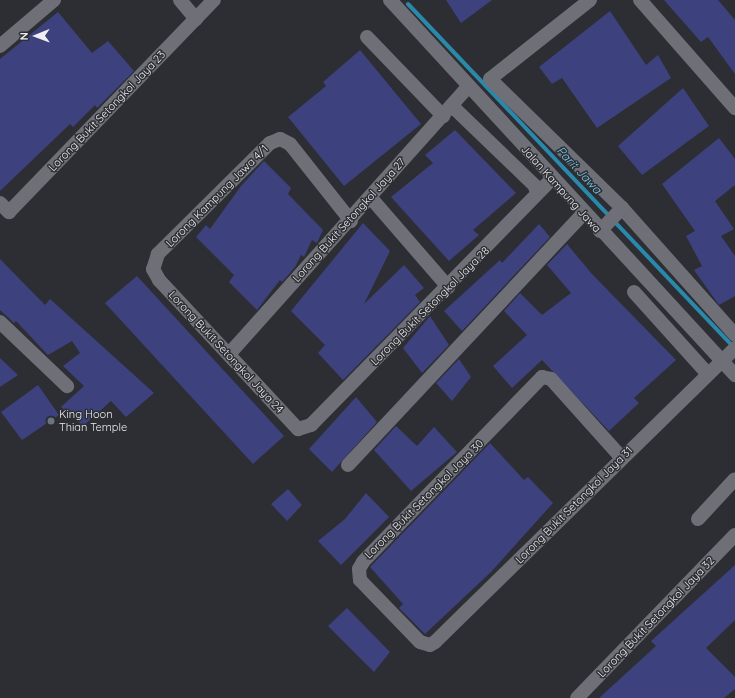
<!DOCTYPE html>
<style>
body{margin:0}
#map{position:relative;width:735px;height:698px;overflow:hidden;background:#2d2e33;font-family:Quicksand,sans-serif}
div>[style]{position:absolute}
.stream>*{height:4px;margin:-2px;padding:0 2px;transform-origin:2px;border-radius:2px;background:#2a89aa}
.building>*{inset:0;background:#3d417d}
.street>*{height:14px;margin:-7px;padding:0 7px;transform-origin:7px;border-radius:7px;background:#6f7077}
.dots>*{width:11px;height:11px;translate:-50% -50%;box-sizing:border-box;border:2px solid #2d2e33;border-radius:50%}
span{translate:-50% -50%;white-space:nowrap;text-align:center;line-height:1.15;-webkit-text-stroke:3px #2d2e33;paint-order:stroke}
.street-label{font-size:11px;color:#eeeef2}
.poi-label{font-size:11px;color:#eeeef2}
.left{translate:0 -50%;text-align:left}
.water-label{font-size:12px;color:#70cef3;font-style:italic}
.north{position:absolute;left:16px;top:16px;width:40px;height:40px;-webkit-text-stroke:3px #2d2e33;paint-order:stroke;rotate:269deg;font-size:11px;font-weight:700;line-height:16px;text-align:center;color:#eeeef2}
.north::after{content:'';display:block;margin:auto;width:14px;height:18px;background:#eeeef2;clip-path:polygon(50% 0,100% 100%,50% 72%,0 100%)}
</style>
<div id="map">
<div class="stream">
<div style="left:408px;top:4px;width:471px;rotate:46.5deg"></div>
</div>
<div class="building">
<div style="clip-path:polygon(446px 0,492px 0,461px 23px)"></div>
<div style="clip-path:polygon(664px 0,718px 0,735px 20px,735px 74px,708px 37px,701px 42px)"></div>
<div style="clip-path:polygon(610px 11px,646px 65px,658px 55px,671px 78px,597px 128px,562px 78px,552px 84px,539px 67px)"></div>
<div style="clip-path:polygon(58px 12px,92px 53px,108px 41px,134px 71px,97px 108px,95px 105px,73px 127px,70px 124px,0 191px,0 59px)"></div>
<div style="clip-path:polygon(360px 50px,421px 124px,344px 186px,288px 117px,326px 86px,323px 82px)"></div>
<div style="clip-path:polygon(683px 88px,709px 126px,642px 175px,618px 146px)"></div>
<div style="clip-path:polygon(455px 130px,516px 193px,473px 230px,479px 235px,449px 261px,391px 197px,433px 163px,425px 155px)"></div>
<div style="clip-path:polygon(719px 138px,735px 159px,735px 185px,715px 201px,734px 229px,721px 236px,735px 256px,735px 296px,719px 305px,694px 270px,702px 266px,686px 236px,695px 231px,662px 184px)"></div>
<div style="clip-path:polygon(264px 161px,291px 188px,288px 194px,323px 230px,317px 243px,312px 240px,304px 257px,301px 255px,295px 267px,282px 282px,280px 280px,257px 310px,229px 282px,234px 275px,196px 237px,206px 225px,210px 229px,241px 186px)"></div>
<div style="clip-path:polygon(363px 223px,390px 251px,364px 304px,404px 265px,424px 288px,415px 295px,420px 302px,343px 380px,318px 353px,325px 345px,291px 311px)"></div>
<div style="clip-path:polygon(539px 224px,550px 237px,462px 331px,444px 311px,500px 260px,502px 263px)"></div>
<div style="clip-path:polygon(567px 244px,592px 274px,676px 360px,634px 398px,639px 403px,609px 431px,542px 360px,512px 388px,493px 366px,527px 335px,504px 311px,520px 293px,542px 315px,571px 293px,547px 265px)"></div>
<div style="clip-path:polygon(0 259px,45px 305px,50px 299px,154px 393px,126px 417px,111px 401px,83px 426px,61px 407px,84px 386px,63px 366px,80px 353px,72px 341px,48px 355px,16px 321px,14px 323px,0 310px)"></div>
<div style="clip-path:polygon(137px 276px,284px 436px,253px 464px,105px 303px)"></div>
<div style="clip-path:polygon(430px 316px,449px 345px,422px 373px,403px 348px)"></div>
<div style="clip-path:polygon(0 358px,18px 375px,0 387px)"></div>
<div style="clip-path:polygon(459px 359px,471px 377px,452px 401px,436px 383px)"></div>
<div style="clip-path:polygon(38px 385px,59px 415px,22px 440px,1px 412px)"></div>
<div style="clip-path:polygon(356px 397px,377px 422px,332px 472px,309px 449px)"></div>
<div style="clip-path:polygon(396px 426px,417px 446px,434px 427px,457px 452px,411px 491px,374px 450px)"></div>
<div style="clip-path:polygon(490px 443px,524px 480px,528px 477px,553px 503px,491px 572px,425px 634px,399px 608px,403px 604px,370px 567px)"></div>
<div style="clip-path:polygon(288px 489px,302px 505px,287px 521px,271px 504px)"></div>
<div style="clip-path:polygon(366px 493px,389px 517px,341px 565px,318px 541px,345px 519px)"></div>
<div style="clip-path:polygon(735px 565px,735px 620px,706px 648px,735px 677px,735px 689px,724px 698px,599px 698px,656px 646px,651px 641px)"></div>
<div style="clip-path:polygon(347px 608px,390px 652px,374px 672px,328px 626px)"></div>
</div>
<div class="street">
<div style="left:180px;top:0;width:25px;rotate:50deg"></div>
<div style="left:390px;top:0;width:510px;rotate:47.39deg"></div>
<div style="left:590px;top:0;width:127px;rotate:141.7deg"></div>
<div style="left:490px;top:79px;width:185px;rotate:44.3deg"></div>
<div style="left:622px;top:208px;width:170px;rotate:48.3deg"></div>
<div style="left:640px;top:0;width:144px;rotate:48.7deg"></div>
<div style="left:367px;top:37px;width:110px;rotate:46.1deg"></div>
<div style="left:0;top:46px;width:71px;rotate:-40.4deg"></div>
<div style="left:452px;top:106px;width:115px;rotate:43.9deg"></div>
<div style="left:535px;top:186px;width:8px;rotate:76deg"></div>
<div style="left:371px;top:198px;width:118px;rotate:49.1deg"></div>
<div style="left:0;top:203px;width:13px;rotate:45deg"></div>
<div style="left:9px;top:212px;width:295px;rotate:-46deg"></div>
<div style="left:351px;top:221px;width:98px;rotate:-128.4deg"></div>
<div style="left:290px;top:144px;width:11px;rotate:-153deg"></div>
<div style="left:280px;top:139px;width:11px;rotate:158deg"></div>
<div style="left:270px;top:143px;width:158px;rotate:135.3deg"></div>
<div style="left:158px;top:254px;width:16px;rotate:108deg"></div>
<div style="left:153px;top:269px;width:13px;rotate:61deg"></div>
<div style="left:159px;top:280px;width:204px;rotate:47deg"></div>
<div style="left:298px;top:429px;width:14px;rotate:-17deg"></div>
<div style="left:311px;top:425px;width:344px;rotate:-45.6deg"></div>
<div style="left:600px;top:231px;width:32px;rotate:-46deg"></div>
<div style="left:634px;top:292px;width:109px;rotate:48deg"></div>
<div style="left:0;top:322px;width:93px;rotate:43.7deg"></div>
<div style="left:230px;top:353px;width:357px;rotate:-48.2deg"></div>
<div style="left:621px;top:457px;width:105px;rotate:-131.9deg"></div>
<div style="left:551px;top:379px;width:9px;rotate:-167deg"></div>
<div style="left:542px;top:377px;width:257px;rotate:134.1deg"></div>
<div style="left:363px;top:562px;width:8px;rotate:120deg"></div>
<div style="left:359px;top:569px;width:11px;rotate:85deg"></div>
<div style="left:360px;top:580px;width:86px;rotate:45.9deg"></div>
<div style="left:420px;top:642px;width:10px;rotate:17deg"></div>
<div style="left:430px;top:645px;width:6px;rotate:-31deg"></div>
<div style="left:435px;top:642px;width:420px;rotate:-44.4deg"></div>
<div style="left:348px;top:465px;width:345px;rotate:-46.9deg"></div>
<div style="left:698px;top:519px;width:54px;rotate:-47.2deg"></div>
<div style="left:577px;top:698px;width:227px;rotate:-45.9deg"></div>
</div>
<div class="dots">
<div style="left:51px;top:421px;background:#6b7280"></div>
</div>
<div class="street-label">
<span style="left:107px;top:111px;rotate:-46deg">Lorong Bukit Setongkol Jaya 23</span>
<span style="left:561px;top:189px;rotate:48deg">Jalan Kampung Jawa</span>
<span style="left:217px;top:196px;rotate:-45deg">Lorong Kampung Jawa 4/1</span>
<span style="left:349px;top:220px;rotate:-48deg">Lorong Bukit Setongkol Jaya 27</span>
<span style="left:430px;top:306px;rotate:-45deg">Lorong Bukit Setongkol Jaya 28</span>
<span style="left:226px;top:352px;rotate:47deg">Lorong Bukit Setongkol Jaya 24</span>
<span style="left:424px;top:499px;rotate:-45deg">Lorong Bukit Setongkol Jaya 30</span>
<span style="left:574px;top:505px;rotate:-45deg">Lorong Bukit Setongkol Jaya 31</span>
<span style="left:656px;top:617px;rotate:-46deg">Lorong Bukit Setongkol Jaya 32</span>
</div>
<div class="poi-label">
<span class="left" style="left:59px;top:421px">King Hoon<br>Thian Temple</span>
</div>
<div class="water-label">
<span style="left:579px;top:170px;rotate:47deg">Parit Jawa</span>
</div>
<div class="north">N</div>
</div>
